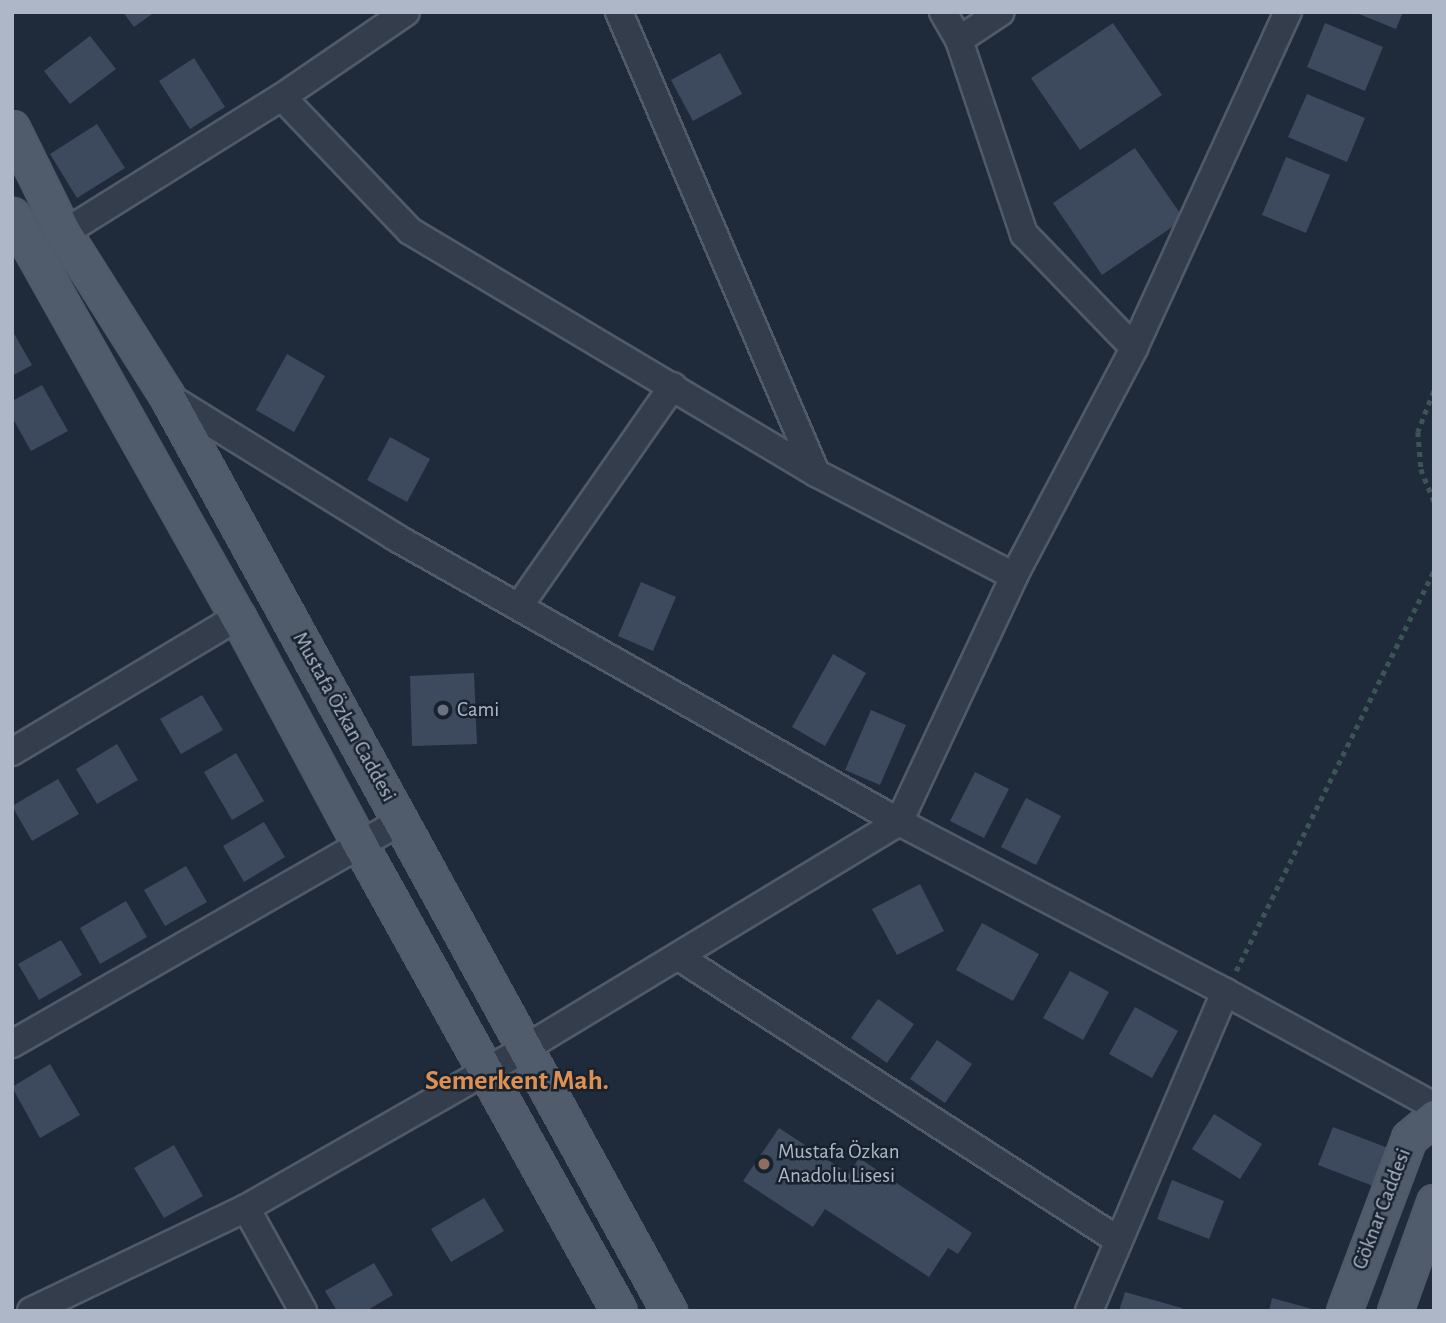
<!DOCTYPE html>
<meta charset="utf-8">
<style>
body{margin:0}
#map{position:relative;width:1446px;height:1323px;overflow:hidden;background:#1f2b3b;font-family:"Alegreya Sans",sans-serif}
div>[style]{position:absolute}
.building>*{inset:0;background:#3d4a5d}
.path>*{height:4.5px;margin-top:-2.25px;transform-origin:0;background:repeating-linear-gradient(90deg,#3c5456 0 5px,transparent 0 10px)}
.roads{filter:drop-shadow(2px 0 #505a69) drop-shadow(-2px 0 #505a69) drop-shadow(0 2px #505a69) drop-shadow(0 -2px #505a69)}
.minor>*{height:26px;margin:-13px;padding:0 13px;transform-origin:13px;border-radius:13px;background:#333d4b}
.major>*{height:33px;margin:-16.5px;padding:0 16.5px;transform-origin:16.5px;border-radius:16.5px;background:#505c6b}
.dots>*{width:19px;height:19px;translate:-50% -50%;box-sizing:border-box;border:4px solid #18222f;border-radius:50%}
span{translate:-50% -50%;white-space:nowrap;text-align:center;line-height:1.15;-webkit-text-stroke:5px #18222f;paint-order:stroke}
.poi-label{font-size:21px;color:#adb7c7}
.left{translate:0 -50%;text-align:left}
.street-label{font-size:21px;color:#adb7c7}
.district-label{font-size:28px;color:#dd9052;font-weight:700}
.frame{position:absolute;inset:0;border:14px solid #adb7c7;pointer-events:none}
</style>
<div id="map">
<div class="building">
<div style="clip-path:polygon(123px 12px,155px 12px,134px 27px)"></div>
<div style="clip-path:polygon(1354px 12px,1403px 12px,1396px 29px)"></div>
<div style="clip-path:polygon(1113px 23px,1162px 95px,1080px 150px,1031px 78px)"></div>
<div style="clip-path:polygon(1325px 23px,1383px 47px,1365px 91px,1307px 67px)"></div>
<div style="clip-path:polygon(90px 36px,116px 69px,70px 104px,44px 71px)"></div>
<div style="clip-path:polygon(720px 53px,742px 94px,693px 121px,671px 80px)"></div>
<div style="clip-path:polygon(194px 58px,225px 107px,190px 129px,159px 81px)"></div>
<div style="clip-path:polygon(1307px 94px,1365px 118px,1347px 162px,1288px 137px)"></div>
<div style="clip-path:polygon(97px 124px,125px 168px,77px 198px,50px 154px)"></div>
<div style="clip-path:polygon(1135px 148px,1184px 219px,1102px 275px,1053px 203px)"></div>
<div style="clip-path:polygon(1286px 157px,1330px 175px,1306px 233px,1262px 215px)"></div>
<div style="clip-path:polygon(12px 330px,32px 365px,12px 376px)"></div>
<div style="clip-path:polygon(287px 354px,325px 376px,294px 432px,256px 410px)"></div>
<div style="clip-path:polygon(42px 385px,68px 431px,31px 451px,12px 417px,12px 401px)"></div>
<div style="clip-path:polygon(390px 437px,430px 459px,407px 502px,367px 480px)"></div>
<div style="clip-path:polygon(641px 582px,676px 597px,653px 651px,618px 636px)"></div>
<div style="clip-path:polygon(833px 654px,866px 673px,825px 746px,792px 727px)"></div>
<div style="clip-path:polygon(474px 673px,477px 744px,412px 746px,410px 676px)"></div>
<div style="clip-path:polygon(202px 695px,223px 730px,181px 754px,160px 719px)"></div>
<div style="clip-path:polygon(871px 710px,906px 725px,880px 785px,845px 770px)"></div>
<div style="clip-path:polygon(117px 744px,138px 780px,97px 804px,76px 769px)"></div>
<div style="clip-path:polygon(236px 753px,264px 801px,232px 820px,204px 772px)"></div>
<div style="clip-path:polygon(975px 772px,1009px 789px,984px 838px,950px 821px)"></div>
<div style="clip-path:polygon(58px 779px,79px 814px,32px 841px,12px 806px)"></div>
<div style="clip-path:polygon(1026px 798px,1061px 816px,1036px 865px,1001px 847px)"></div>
<div style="clip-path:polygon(264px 822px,285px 857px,244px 882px,223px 846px)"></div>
<div style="clip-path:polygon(186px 866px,207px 902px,165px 926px,144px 890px)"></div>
<div style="clip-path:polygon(920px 884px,944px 931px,897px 955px,872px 909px)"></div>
<div style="clip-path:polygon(126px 901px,147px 937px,100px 964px,80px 928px)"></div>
<div style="clip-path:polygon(982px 923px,1039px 954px,1013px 1001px,956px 970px)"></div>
<div style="clip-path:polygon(61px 940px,82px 975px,39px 1000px,18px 964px)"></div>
<div style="clip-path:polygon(1070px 971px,1109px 992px,1083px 1040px,1043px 1018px)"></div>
<div style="clip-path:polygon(878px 999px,914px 1024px,887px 1063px,851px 1038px)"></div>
<div style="clip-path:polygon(1135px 1007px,1178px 1031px,1152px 1078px,1109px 1054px)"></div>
<div style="clip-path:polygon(937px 1040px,972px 1064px,945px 1103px,910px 1079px)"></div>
<div style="clip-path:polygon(50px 1064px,80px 1115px,40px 1138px,12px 1087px)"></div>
<div style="clip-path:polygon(1214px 1114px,1262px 1144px,1240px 1179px,1192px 1149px)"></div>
<div style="clip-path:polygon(1333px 1127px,1396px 1151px,1381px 1189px,1318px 1165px)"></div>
<div style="clip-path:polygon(779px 1128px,849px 1174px,859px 1158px,972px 1233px,958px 1254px,948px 1248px,929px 1277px,825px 1209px,813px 1227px,743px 1181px)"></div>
<div style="clip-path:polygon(174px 1145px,203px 1196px,164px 1218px,134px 1168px)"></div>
<div style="clip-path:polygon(1172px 1180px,1224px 1201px,1209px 1239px,1157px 1219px)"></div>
<div style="clip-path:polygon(484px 1198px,504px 1231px,451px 1262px,431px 1229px)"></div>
<div style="clip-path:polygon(374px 1263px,393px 1295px,366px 1311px,337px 1311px,325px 1291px)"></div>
<div style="clip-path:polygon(1125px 1292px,1182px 1308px,1181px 1311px,1119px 1311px)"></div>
<div style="clip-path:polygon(1272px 1298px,1316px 1310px,1316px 1311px,1269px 1311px)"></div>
</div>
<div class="path">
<div style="left:1434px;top:391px;width:44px;rotate:111.3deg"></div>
<div style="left:1418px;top:432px;width:37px;rotate:85deg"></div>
<div style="left:1421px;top:469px;width:35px;rotate:68deg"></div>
<div style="left:1236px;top:971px;width:447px;rotate:-63.7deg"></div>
</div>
<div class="roads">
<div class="minor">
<div style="left:619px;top:12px;width:501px;rotate:66.86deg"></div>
<div style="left:816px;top:473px;width:223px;rotate:27.5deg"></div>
<div style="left:943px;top:12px;width:32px;rotate:60deg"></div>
<div style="left:959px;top:40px;width:205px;rotate:71.5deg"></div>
<div style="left:1024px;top:234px;width:158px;rotate:46deg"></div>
<div style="left:959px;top:40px;width:50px;rotate:-33.7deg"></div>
<div style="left:282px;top:97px;width:185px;rotate:46.3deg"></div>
<div style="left:410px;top:231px;width:473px;rotate:30.8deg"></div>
<div style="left:64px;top:233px;width:257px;rotate:-32deg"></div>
<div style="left:282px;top:97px;width:150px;rotate:-34.4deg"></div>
<div style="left:167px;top:396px;width:268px;rotate:31.7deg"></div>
<div style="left:395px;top:537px;width:579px;rotate:29.49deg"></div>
<div style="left:899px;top:822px;width:368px;rotate:27.5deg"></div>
<div style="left:1225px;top:992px;width:238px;rotate:28.6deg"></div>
<div style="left:520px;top:605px;width:267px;rotate:-55.1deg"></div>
<div style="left:12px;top:752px;width:263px;rotate:-30.9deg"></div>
<div style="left:679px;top:957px;width:522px;rotate:32.81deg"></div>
<div style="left:12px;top:1044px;width:449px;rotate:-29.8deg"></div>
<div style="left:246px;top:1208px;width:118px;rotate:61deg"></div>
<div style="left:31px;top:1311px;width:238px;rotate:-25.6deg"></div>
<div style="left:246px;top:1208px;width:322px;rotate:-29.7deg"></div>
<div style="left:526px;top:1048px;width:436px;rotate:-31.2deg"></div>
<div style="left:899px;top:822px;width:272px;rotate:-64.9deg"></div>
<div style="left:1014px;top:576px;width:258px;rotate:-62.2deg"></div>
<div style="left:1134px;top:348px;width:370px;rotate:-65.4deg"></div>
<div style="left:1089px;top:1311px;width:347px;rotate:-66.9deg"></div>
</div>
<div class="major">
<div style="left:12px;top:128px;width:117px;rotate:63.7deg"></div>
<div style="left:64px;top:233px;width:193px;rotate:57.7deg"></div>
<div style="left:167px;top:396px;width:1044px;rotate:61.25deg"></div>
<div style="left:12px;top:215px;width:461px;rotate:60.7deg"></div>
<div style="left:238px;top:617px;width:256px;rotate:61.8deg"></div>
<div style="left:359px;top:843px;width:535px;rotate:60.95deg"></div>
<div style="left:1344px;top:1311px;width:185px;rotate:-69.4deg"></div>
<div style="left:1409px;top:1138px;width:33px;rotate:-40deg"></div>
<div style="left:1395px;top:1311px;width:116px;rotate:-70.3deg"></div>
</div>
</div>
<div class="dots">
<div style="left:443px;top:710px;background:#6b7280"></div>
<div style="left:764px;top:1164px;background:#8d6e63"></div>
</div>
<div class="poi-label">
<span class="left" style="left:457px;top:710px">Cami</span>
<span class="left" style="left:778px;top:1164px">Mustafa Özkan<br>Anadolu Lisesi</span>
</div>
<div class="street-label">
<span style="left:344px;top:717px;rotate:61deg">Mustafa Özkan Caddesi</span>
<span style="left:1382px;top:1209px;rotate:-69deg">Göknar Caddesi</span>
</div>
<div class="district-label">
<span style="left:517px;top:1081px">Semerkent Mah.</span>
</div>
<div class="frame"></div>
</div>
